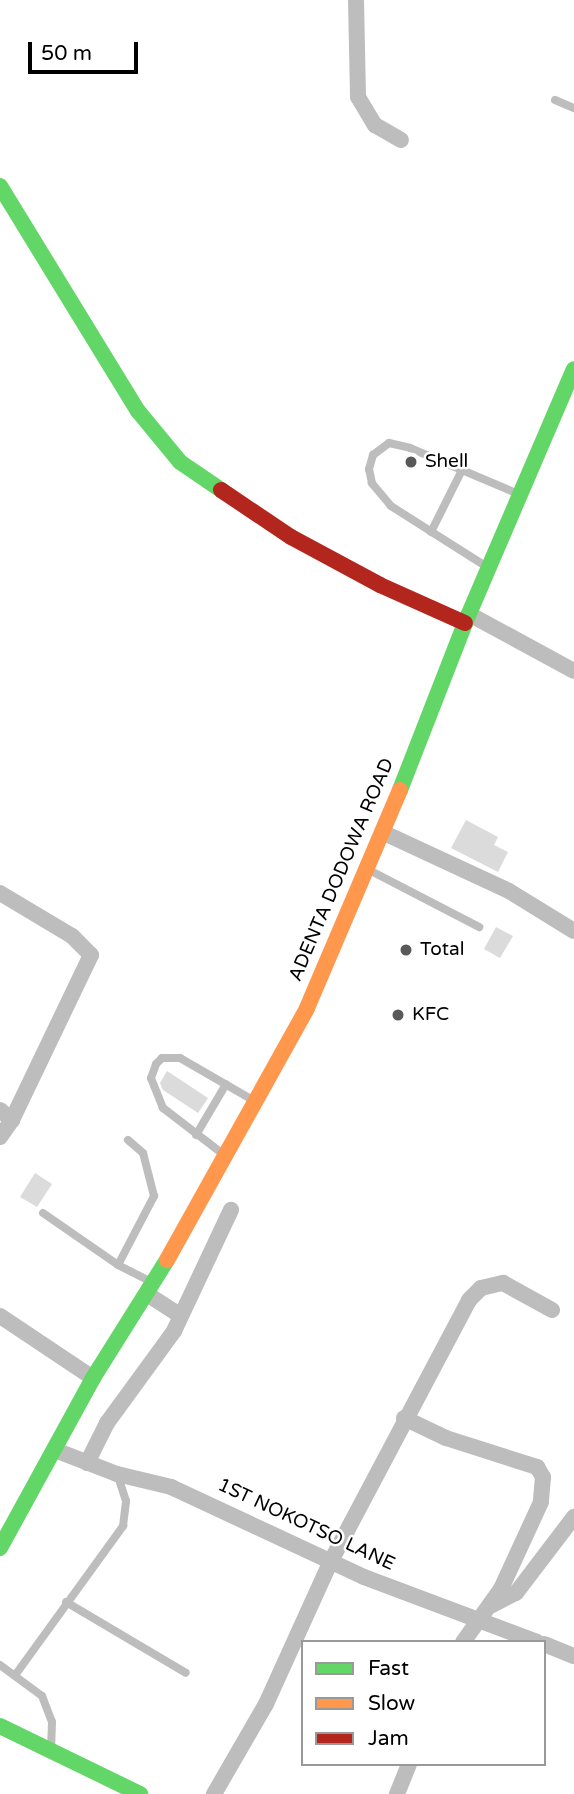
<!DOCTYPE html>
<style>
body{margin:0}
#map{position:relative;width:574px;height:1794px;overflow:hidden;background:#fff;font-family:"Varela Round",sans-serif}
div>[style]{position:absolute}
.building>*{inset:0;background:#dbdbdb}
.lane>*{height:8px;margin:-4px;padding:0 4px;transform-origin:4px;border-radius:4px;background:#bdbdbd}
.street>*{height:16px;margin:-8px;padding:0 8px;transform-origin:8px;border-radius:8px;background:#bdbdbd}
.fast>*{height:16px;margin:-8px;padding:0 8px;transform-origin:8px;border-radius:8px;background:#63d668}
.slow>*{height:16px;margin:-8px;padding:0 8px;transform-origin:8px;border-radius:8px;background:#ff974d}
.jam>*{height:16px;margin:-8px;padding:0 8px;transform-origin:8px;border-radius:8px;background:#b3261e}
.dots>*{width:19px;height:19px;translate:-50% -50%;box-sizing:border-box;border:4px solid #fff;border-radius:50%}
span{translate:-50% -50%;white-space:nowrap;text-align:center;line-height:1.15;-webkit-text-stroke:5px #fff;paint-order:stroke}
.poi-label{font-size:19px;color:#000}
.left{translate:0 -50%;text-align:left}
.street-label{font-size:19px;color:#000}
.legend{position:absolute;left:301px;top:1640px;width:245px;height:126px;box-sizing:border-box;background:#fff;border:2px solid #999;margin:0;padding:9px 12px;list-style:none;font-size:21px;color:#000}
.legend li{display:flex;align-items:center;gap:14px;height:35px}
.legend b{width:35px;border:2px solid #999}
.scale{position:absolute;left:28px;top:42px;width:110px;height:32px;box-sizing:border-box;border:4px solid #000;border-top:0;padding-left:9px;font-size:21px;line-height:24px;white-space:nowrap;color:#000;-webkit-text-stroke:5px #fff;paint-order:stroke}
</style>
<div id="map">
<div class="building">
<div style="clip-path:polygon(466px 820px,498px 837px,494px 845px,508px 852px,498px 872px,451px 848px)"></div>
<div style="clip-path:polygon(496px 927px,513px 936px,500px 958px,484px 949px)"></div>
<div style="clip-path:polygon(167px 1071px,208px 1098px,198px 1113px,163px 1090px,160px 1083px)"></div>
<div style="clip-path:polygon(35px 1173px,52px 1184px,37px 1207px,20px 1197px)"></div>
</div>
<div class="lane">
<div style="left:555px;top:100px;width:21px;rotate:23deg"></div>
<div style="left:431px;top:532px;width:69px;rotate:-63.4deg"></div>
<div style="left:487px;top:567px;width:114px;rotate:-147.6deg"></div>
<div style="left:391px;top:506px;width:30px;rotate:-130deg"></div>
<div style="left:372px;top:483px;width:14px;rotate:-102deg"></div>
<div style="left:369px;top:469px;width:15px;rotate:-74deg"></div>
<div style="left:373px;top:455px;width:20px;rotate:-37deg"></div>
<div style="left:389px;top:443px;width:22px;rotate:13deg"></div>
<div style="left:410px;top:448px;width:115px;rotate:23deg"></div>
<div style="left:371px;top:871px;width:122px;rotate:27.4deg"></div>
<div style="left:196px;top:1135px;width:59px;rotate:-59.5deg"></div>
<div style="left:223px;top:1154px;width:76px;rotate:-142.5deg"></div>
<div style="left:163px;top:1108px;width:32px;rotate:-112deg"></div>
<div style="left:151px;top:1078px;width:15px;rotate:-70deg"></div>
<div style="left:156px;top:1064px;width:8px;rotate:-45deg"></div>
<div style="left:162px;top:1058px;width:18px"></div>
<div style="left:180px;top:1058px;width:82px;rotate:30deg"></div>
<div style="left:43px;top:1213px;width:91px;rotate:34.7deg"></div>
<div style="left:118px;top:1265px;width:37px;rotate:27deg"></div>
<div style="left:118px;top:1265px;width:78px;rotate:-62.4deg"></div>
<div style="left:154px;top:1196px;width:44px;rotate:-104.3deg"></div>
<div style="left:143px;top:1153px;width:20px;rotate:-139deg"></div>
<div style="left:66px;top:1602px;width:139px;rotate:30.6deg"></div>
<div style="left:0;top:1665px;width:52px;rotate:36.4deg"></div>
<div style="left:42px;top:1696px;width:28px;rotate:69deg"></div>
<div style="left:52px;top:1722px;width:25px;rotate:92deg"></div>
<div style="left:16px;top:1674px;width:183px;rotate:-54.1deg"></div>
<div style="left:123px;top:1526px;width:25px;rotate:-83deg"></div>
<div style="left:126px;top:1501px;width:28px;rotate:-108deg"></div>
</div>
<div class="street">
<div style="left:356px;top:0;width:97px;rotate:88.8deg"></div>
<div style="left:358px;top:97px;width:33px;rotate:59deg"></div>
<div style="left:375px;top:125px;width:30px;rotate:30deg"></div>
<div style="left:469px;top:614px;width:119px;rotate:28.5deg"></div>
<div style="left:382px;top:832px;width:140px;rotate:24.9deg"></div>
<div style="left:509px;top:891px;width:76px;rotate:31.6deg"></div>
<div style="left:0;top:893px;width:84px;rotate:30.8deg"></div>
<div style="left:72px;top:936px;width:27px;rotate:45deg"></div>
<div style="left:91px;top:955px;width:183px;rotate:115.6deg"></div>
<div style="left:0;top:1110px;width:16px;rotate:40deg"></div>
<div style="left:12px;top:1120px;width:21px;rotate:125deg"></div>
<div style="left:147px;top:1294px;width:40px;rotate:32.9deg"></div>
<div style="left:0;top:1316px;width:112px;rotate:33.7deg"></div>
<div style="left:404px;top:1418px;width:47px;rotate:25.5deg"></div>
<div style="left:446px;top:1438px;width:96px;rotate:17.7deg"></div>
<div style="left:537px;top:1467px;width:12px;rotate:59deg"></div>
<div style="left:543px;top:1477px;width:25px;rotate:95deg"></div>
<div style="left:541px;top:1502px;width:96px;rotate:114.7deg"></div>
<div style="left:501px;top:1589px;width:65px;rotate:125.6deg"></div>
<div style="left:55px;top:1450px;width:66px;rotate:21.2deg"></div>
<div style="left:117px;top:1474px;width:56px;rotate:13.5deg"></div>
<div style="left:171px;top:1487px;width:213px;rotate:25deg"></div>
<div style="left:364px;top:1577px;width:185px;rotate:20.6deg"></div>
<div style="left:87px;top:1463px;width:45px;rotate:-63.4deg"></div>
<div style="left:107px;top:1423px;width:114px;rotate:-53.9deg"></div>
<div style="left:174px;top:1331px;width:134px;rotate:-64.8deg"></div>
<div style="left:492px;top:1605px;width:27px;rotate:-27deg"></div>
<div style="left:516px;top:1593px;width:96px;rotate:-52.7deg"></div>
<div style="left:544px;top:1644px;width:32px;rotate:22deg"></div>
<div style="left:214px;top:1794px;width:104px;rotate:-60deg"></div>
<div style="left:266px;top:1704px;width:157px;rotate:-65.6deg"></div>
<div style="left:331px;top:1561px;width:295px;rotate:-62.1deg"></div>
<div style="left:469px;top:1300px;width:17px;rotate:-45deg"></div>
<div style="left:481px;top:1288px;width:23px;rotate:-13deg"></div>
<div style="left:503px;top:1283px;width:56px;rotate:28.9deg"></div>
<div style="left:397px;top:1794px;width:32px;rotate:-68deg"></div>
</div>
<div class="fast">
<div style="left:0;top:186px;width:264px;rotate:58.5deg"></div>
<div style="left:138px;top:411px;width:66px;rotate:50.5deg"></div>
<div style="left:180px;top:462px;width:50px;rotate:34.3deg"></div>
<div style="left:400px;top:790px;width:179px;rotate:-68.7deg"></div>
<div style="left:465px;top:623px;width:276px;rotate:-66.8deg"></div>
<div style="left:0;top:1548px;width:194px;rotate:-61.3deg"></div>
<div style="left:93px;top:1378px;width:139px;rotate:-57.9deg"></div>
<div style="left:0;top:1726px;width:156px;rotate:25.9deg"></div>
</div>
<div class="slow">
<div style="left:167px;top:1260px;width:288px;rotate:-60.9deg"></div>
<div style="left:307px;top:1008px;width:237px;rotate:-66.9deg"></div>
</div>
<div class="jam">
<div style="left:221px;top:490px;width:84px;rotate:33.9deg"></div>
<div style="left:291px;top:537px;width:101px;rotate:28.3deg"></div>
<div style="left:380px;top:585px;width:93px;rotate:24.1deg"></div>
</div>
<div class="dots">
<div style="left:411px;top:462px;background:#595959"></div>
<div style="left:406px;top:950px;background:#595959"></div>
<div style="left:398px;top:1015px;background:#595959"></div>
</div>
<div class="poi-label">
<span class="left" style="left:425px;top:462px">Shell</span>
<span class="left" style="left:420px;top:950px">Total</span>
<span class="left" style="left:412px;top:1015px">KFC</span>
</div>
<div class="street-label">
<span style="left:342px;top:870px;rotate:-67deg">ADENTA DODOWA ROAD</span>
<span style="left:306px;top:1525px;rotate:25deg">1ST NOKOTSO LANE</span>
</div>
<ul class="legend">
<li><b style="height:9px;background:#63d668"></b>Fast</li>
<li><b style="height:9px;background:#ff974d"></b>Slow</li>
<li><b style="height:9px;background:#b3261e"></b>Jam</li>
</ul>
<div class="scale">50 m</div>
</div>
